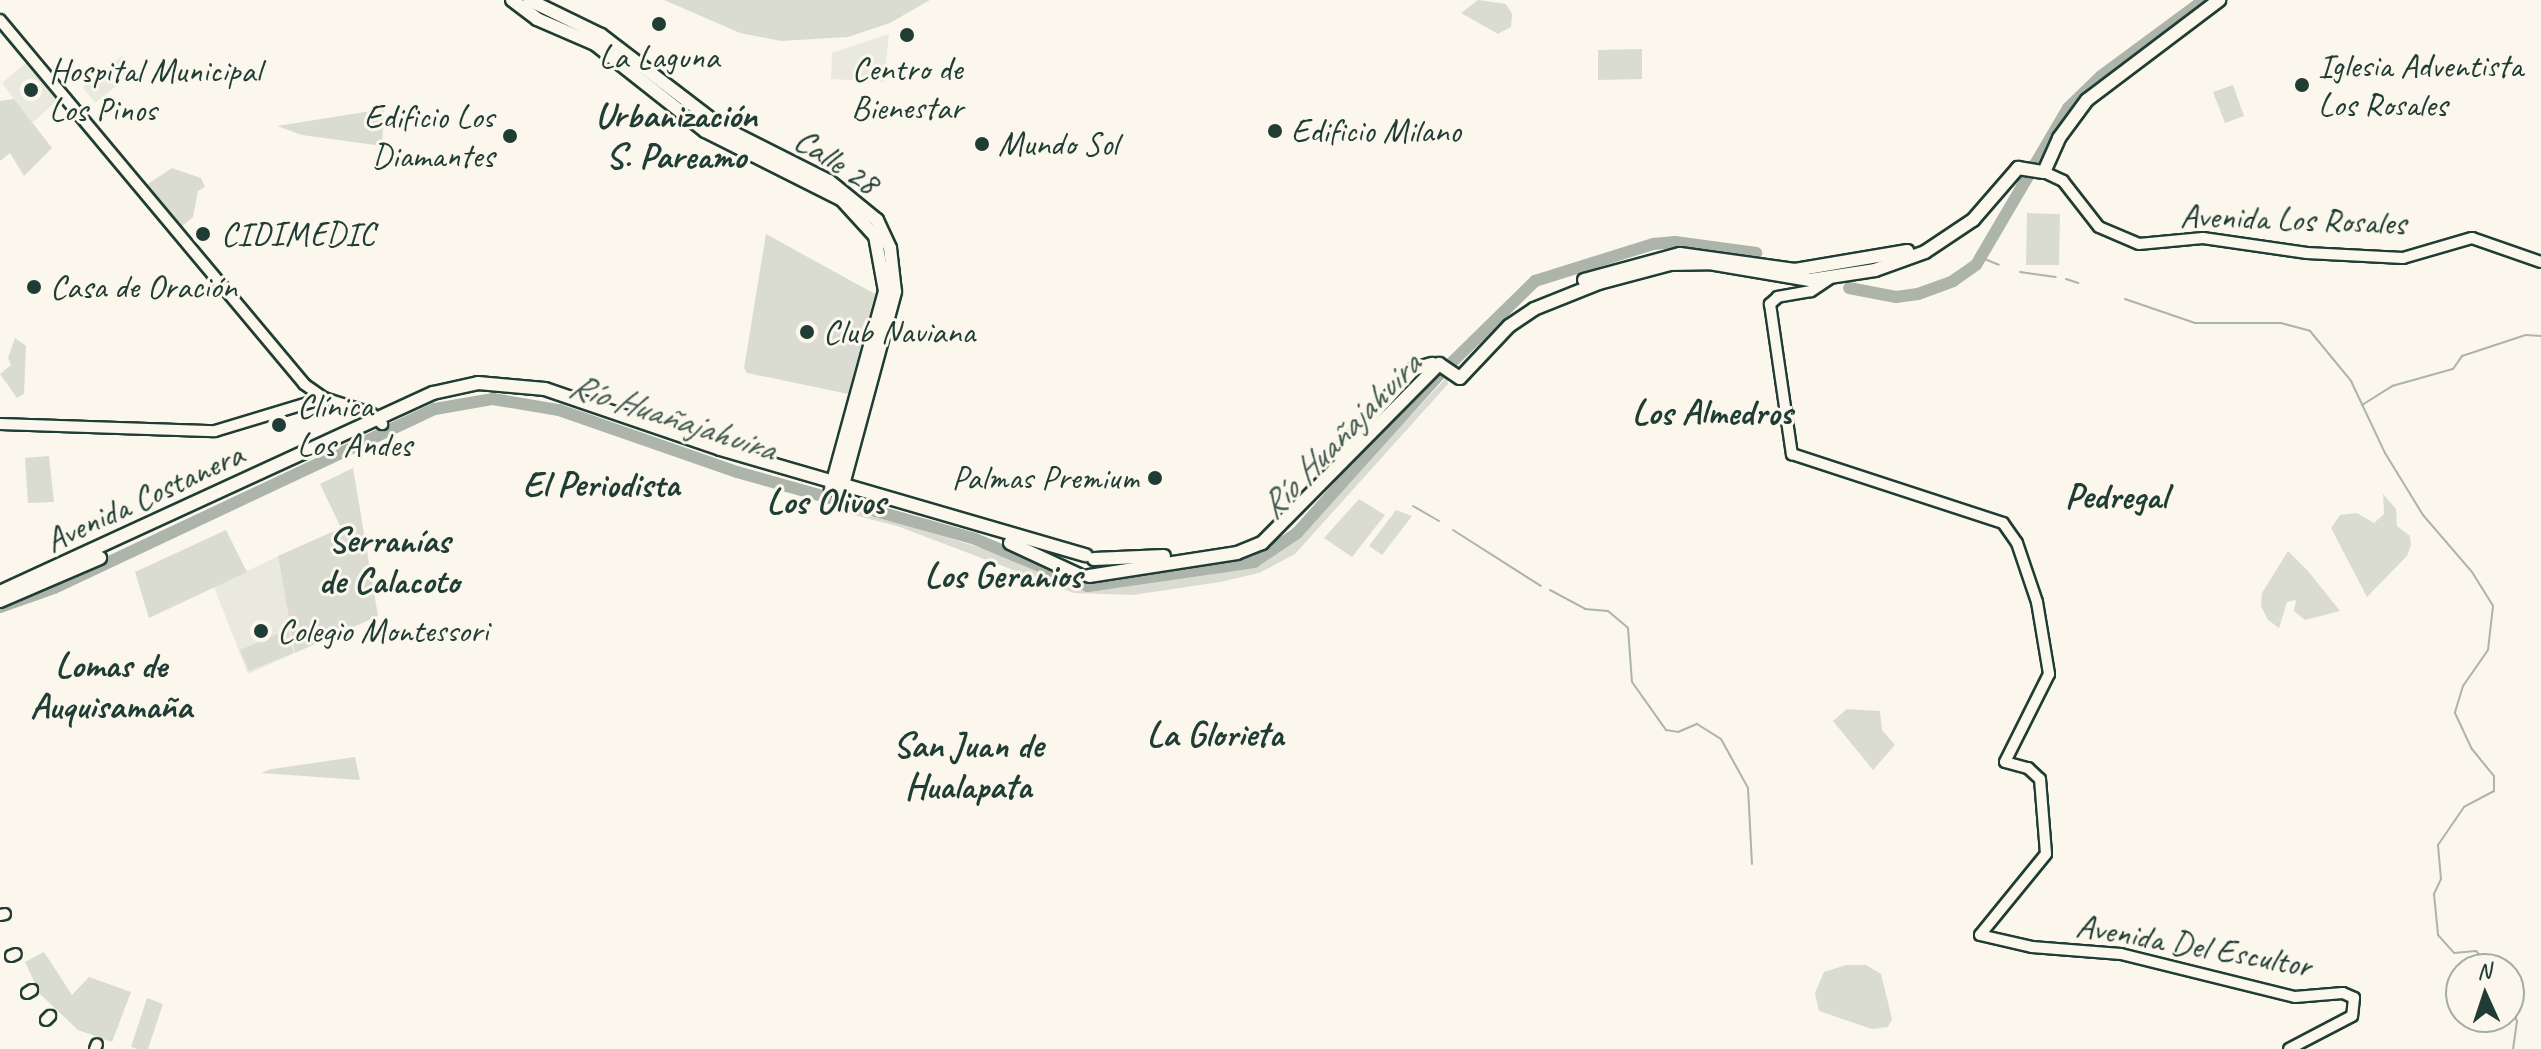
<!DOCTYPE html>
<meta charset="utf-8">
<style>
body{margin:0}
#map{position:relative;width:2541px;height:1049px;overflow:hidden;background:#fbf7ec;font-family:Caveat,sans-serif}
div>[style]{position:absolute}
.built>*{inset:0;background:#eae9de}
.green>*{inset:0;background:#dbdcd1}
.stream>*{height:2px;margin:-1px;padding:0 1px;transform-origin:1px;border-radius:1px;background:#adb4aa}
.river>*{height:12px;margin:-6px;padding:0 6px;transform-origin:6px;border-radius:6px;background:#adb4aa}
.roads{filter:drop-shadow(2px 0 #1f3d34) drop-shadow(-2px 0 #1f3d34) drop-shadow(0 2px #1f3d34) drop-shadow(0 -2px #1f3d34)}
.minor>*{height:10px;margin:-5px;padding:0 5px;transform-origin:5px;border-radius:5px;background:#fbf7ec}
.major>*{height:12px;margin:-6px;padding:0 6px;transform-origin:6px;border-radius:6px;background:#fbf7ec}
.dots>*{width:22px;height:22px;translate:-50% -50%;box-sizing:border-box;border:4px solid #fbf7ec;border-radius:50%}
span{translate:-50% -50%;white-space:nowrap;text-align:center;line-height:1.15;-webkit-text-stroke:6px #fbf7ec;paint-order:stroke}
.poi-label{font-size:34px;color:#1f3d34}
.left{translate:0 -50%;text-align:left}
.right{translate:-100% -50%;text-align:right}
.street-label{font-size:34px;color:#1f3d34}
.neighbourhood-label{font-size:36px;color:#1f3d34;font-weight:700}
.water-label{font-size:36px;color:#425b52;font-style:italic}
.north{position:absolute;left:2445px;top:953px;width:80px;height:80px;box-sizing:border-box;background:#fbf7ec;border:2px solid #a3ada2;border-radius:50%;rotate:357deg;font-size:22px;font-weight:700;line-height:32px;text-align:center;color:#1f3d34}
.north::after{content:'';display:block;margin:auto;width:28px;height:36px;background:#1f3d34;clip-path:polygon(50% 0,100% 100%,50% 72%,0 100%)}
</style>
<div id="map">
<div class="built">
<div style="clip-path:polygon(889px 34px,884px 82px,831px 79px,832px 53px)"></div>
<div style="clip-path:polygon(122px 56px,134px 72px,95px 103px,83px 87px)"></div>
<div style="clip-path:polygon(28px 61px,60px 98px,32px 123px,2px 83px)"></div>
<div style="clip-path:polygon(278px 556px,295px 653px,248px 674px,214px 587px)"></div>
</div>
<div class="green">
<div style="clip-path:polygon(664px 0,930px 0,890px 23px,848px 37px,781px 41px,740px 33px)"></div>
<div style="clip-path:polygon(1478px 0,1506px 4px,1512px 14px,1511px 27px,1498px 34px,1461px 13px)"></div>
<div style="clip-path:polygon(1642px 49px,1642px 79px,1598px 80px,1598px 50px)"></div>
<div style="clip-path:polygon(2233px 85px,2244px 116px,2225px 123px,2213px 92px)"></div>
<div style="clip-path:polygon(14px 99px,52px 148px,24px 176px,10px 153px,0 161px,0 101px)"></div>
<div style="clip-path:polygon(384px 109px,382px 146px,302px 135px,277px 126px)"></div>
<div style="clip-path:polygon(172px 168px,201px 178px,205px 187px,198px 191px,193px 217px,180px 228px,145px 186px)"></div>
<div style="clip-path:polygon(2027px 213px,2060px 214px,2059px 265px,2026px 265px)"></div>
<div style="clip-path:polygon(766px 234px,875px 294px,848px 394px,747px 373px,744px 368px)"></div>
<div style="clip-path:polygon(15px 338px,26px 346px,24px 394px,17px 398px,0 374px,11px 365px,8px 358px)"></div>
<div style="clip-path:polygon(1447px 377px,1448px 384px,1295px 554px,1259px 573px,1220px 582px,1133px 595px,1074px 593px,897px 526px,850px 514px,845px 506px,1007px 556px,1089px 590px,1251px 566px,1287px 547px)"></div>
<div style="clip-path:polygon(49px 456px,54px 502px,28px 503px,25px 458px)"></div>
<div style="clip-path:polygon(353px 468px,378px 616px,295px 653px,278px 556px,341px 528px,320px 484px)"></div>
<div style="clip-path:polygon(2383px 494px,2396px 509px,2397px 526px,2410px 536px,2411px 545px,2407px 556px,2367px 597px,2331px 528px,2340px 515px,2357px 513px,2374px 523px,2384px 514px)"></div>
<div style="clip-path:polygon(1359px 499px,1385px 515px,1352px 557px,1324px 538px)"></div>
<div style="clip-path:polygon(1396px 510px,1412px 516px,1382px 555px,1369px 546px)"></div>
<div style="clip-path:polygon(226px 530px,247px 572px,149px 618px,135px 572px)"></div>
<div style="clip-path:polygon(2288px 551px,2308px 571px,2340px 611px,2305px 620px,2294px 611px,2296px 600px,2287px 602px,2279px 628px,2268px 620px,2261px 606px,2262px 593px)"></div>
<div style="clip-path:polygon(288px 629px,293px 653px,249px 671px,240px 650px)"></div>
<div style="clip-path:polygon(1847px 709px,1880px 711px,1882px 730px,1895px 745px,1873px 770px,1833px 721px)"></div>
<div style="clip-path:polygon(355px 757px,360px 780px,261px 773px,272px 769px)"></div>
<div style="clip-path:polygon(44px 952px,72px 995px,89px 977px,131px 992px,112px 1042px,78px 1030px,40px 994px,25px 962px)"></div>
<div style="clip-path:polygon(1846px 965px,1866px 965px,1881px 974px,1892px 1019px,1888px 1027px,1872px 1029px,1819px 1011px,1815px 993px,1824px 972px)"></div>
<div style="clip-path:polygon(147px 998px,163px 1004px,148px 1049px,138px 1049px,131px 1047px)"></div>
</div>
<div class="stream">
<div style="left:1982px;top:258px;width:18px;rotate:22deg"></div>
<div style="left:2020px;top:272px;width:36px;rotate:8deg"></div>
<div style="left:2066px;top:279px;width:13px;rotate:18deg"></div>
<div style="left:2125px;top:299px;width:74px;rotate:18.9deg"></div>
<div style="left:2195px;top:323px;width:86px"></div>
<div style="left:2281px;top:323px;width:30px;rotate:15deg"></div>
<div style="left:2310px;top:331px;width:65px;rotate:50.6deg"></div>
<div style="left:2351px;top:381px;width:80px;rotate:64.7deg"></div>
<div style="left:2385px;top:453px;width:73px;rotate:58.5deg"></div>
<div style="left:2423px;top:515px;width:75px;rotate:49.3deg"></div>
<div style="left:2472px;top:572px;width:40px;rotate:58deg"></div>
<div style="left:2493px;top:606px;width:44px;rotate:96.5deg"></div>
<div style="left:2488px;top:650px;width:44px;rotate:124.8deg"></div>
<div style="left:2463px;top:686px;width:28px;rotate:107deg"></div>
<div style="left:2455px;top:713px;width:40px;rotate:65deg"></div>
<div style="left:2472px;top:749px;width:35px;rotate:51deg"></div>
<div style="left:2494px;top:776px;width:15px;rotate:90deg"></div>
<div style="left:2494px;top:791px;width:34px;rotate:152deg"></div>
<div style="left:2464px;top:807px;width:46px;rotate:124.4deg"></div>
<div style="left:2438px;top:845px;width:34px;rotate:85deg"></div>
<div style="left:2441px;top:879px;width:17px;rotate:115deg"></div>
<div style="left:2434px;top:894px;width:41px;rotate:84.4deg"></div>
<div style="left:2438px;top:935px;width:24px;rotate:48deg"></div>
<div style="left:2454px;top:953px;width:22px;rotate:-5deg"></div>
<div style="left:2476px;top:951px;width:25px;rotate:47deg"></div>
<div style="left:2362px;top:405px;width:36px;rotate:-32deg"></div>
<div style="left:2392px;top:386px;width:63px;rotate:-15.6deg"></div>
<div style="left:2453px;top:369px;width:16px;rotate:-55deg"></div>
<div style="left:2462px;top:356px;width:67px;rotate:-18.2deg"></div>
<div style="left:2526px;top:335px;width:15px;rotate:4deg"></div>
<div style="left:1413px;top:506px;width:30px;rotate:30deg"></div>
<div style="left:1453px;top:530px;width:104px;rotate:32.5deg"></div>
<div style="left:1550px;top:590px;width:40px;rotate:28deg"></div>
<div style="left:1585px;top:609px;width:23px;rotate:5deg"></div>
<div style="left:1608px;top:611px;width:26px;rotate:40deg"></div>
<div style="left:1628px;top:628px;width:54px;rotate:85.8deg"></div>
<div style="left:1632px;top:682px;width:59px;rotate:54.7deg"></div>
<div style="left:1666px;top:730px;width:12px;rotate:9deg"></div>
<div style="left:1678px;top:732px;width:21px;rotate:-23deg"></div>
<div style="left:1697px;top:724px;width:28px;rotate:32deg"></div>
<div style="left:1721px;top:739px;width:56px;rotate:61.1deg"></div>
<div style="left:1748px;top:788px;width:76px;rotate:87deg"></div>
<div style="left:2509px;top:1004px;width:19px;rotate:65deg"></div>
<div style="left:2517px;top:1021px;width:28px;rotate:98deg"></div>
</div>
<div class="river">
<div style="left:1849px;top:288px;width:48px;rotate:10.8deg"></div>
<div style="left:1896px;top:297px;width:22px;rotate:-8deg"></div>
<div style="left:1918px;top:294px;width:37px;rotate:-20deg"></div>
<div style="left:1953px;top:281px;width:28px;rotate:-35deg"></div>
<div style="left:1976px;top:265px;width:182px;rotate:-59.6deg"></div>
<div style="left:2068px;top:108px;width:46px;rotate:-44.1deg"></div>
<div style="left:2101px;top:76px;width:128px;rotate:-36.4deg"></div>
<div style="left:0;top:607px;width:57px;rotate:-19.4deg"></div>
<div style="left:54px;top:588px;width:421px;rotate:-25.2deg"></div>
<div style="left:435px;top:409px;width:59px;rotate:-9.8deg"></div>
<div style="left:493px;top:399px;width:67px;rotate:9.5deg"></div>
<div style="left:559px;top:410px;width:188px;rotate:19.2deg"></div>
<div style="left:737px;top:472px;width:247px;rotate:15.7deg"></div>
<div style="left:975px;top:539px;width:122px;rotate:22.6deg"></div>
<div style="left:1088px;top:586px;width:168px;rotate:-8.2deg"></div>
<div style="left:1254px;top:562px;width:52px;rotate:-34deg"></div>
<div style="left:1297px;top:533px;width:208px;rotate:-48.1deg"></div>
<div style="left:1436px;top:378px;width:139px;rotate:-44.4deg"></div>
<div style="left:1535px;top:281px;width:124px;rotate:-17.4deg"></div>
<div style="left:1653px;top:244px;width:22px;rotate:-5deg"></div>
<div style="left:1675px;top:242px;width:82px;rotate:7.7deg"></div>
</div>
<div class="roads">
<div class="minor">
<div style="left:0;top:20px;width:474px;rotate:50.1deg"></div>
<div style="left:304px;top:384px;width:24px;rotate:35deg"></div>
<div style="left:324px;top:398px;width:49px;rotate:17.7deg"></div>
<div style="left:371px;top:413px;width:16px;rotate:45deg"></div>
<div style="left:2044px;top:172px;width:21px;rotate:25deg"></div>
<div style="left:2063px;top:181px;width:58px;rotate:52deg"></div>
<div style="left:2099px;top:227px;width:43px;rotate:23deg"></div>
<div style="left:2139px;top:244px;width:64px;rotate:-5.4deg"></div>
<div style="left:2203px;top:238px;width:105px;rotate:8.2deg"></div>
<div style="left:2307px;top:253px;width:96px;rotate:3deg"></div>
<div style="left:2403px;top:258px;width:72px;rotate:-16.2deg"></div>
<div style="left:2472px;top:238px;width:73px;rotate:19.2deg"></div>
<div style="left:1829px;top:279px;width:22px;rotate:146deg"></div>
<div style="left:1811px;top:291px;width:34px;rotate:170deg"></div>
<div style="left:1778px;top:297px;width:11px;rotate:139deg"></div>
<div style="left:1770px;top:304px;width:152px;rotate:81.7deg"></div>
<div style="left:1792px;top:454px;width:222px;rotate:18.1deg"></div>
<div style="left:2003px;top:523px;width:24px;rotate:55deg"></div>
<div style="left:2017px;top:543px;width:62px;rotate:71.3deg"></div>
<div style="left:2037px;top:602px;width:73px;rotate:80.5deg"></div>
<div style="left:2049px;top:674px;width:98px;rotate:116.6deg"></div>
<div style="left:2005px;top:762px;width:24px;rotate:15deg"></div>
<div style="left:2028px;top:768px;width:16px;rotate:43deg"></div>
<div style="left:2040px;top:779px;width:75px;rotate:85.4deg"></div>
<div style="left:2046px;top:854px;width:104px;rotate:129.2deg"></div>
<div style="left:1980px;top:935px;width:53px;rotate:13deg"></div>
<div style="left:2032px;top:947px;width:89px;rotate:4.5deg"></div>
<div style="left:2121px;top:954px;width:179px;rotate:13.9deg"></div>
<div style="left:2295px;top:997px;width:48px;rotate:-4.8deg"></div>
<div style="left:2343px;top:993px;width:12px;rotate:24deg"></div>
<div style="left:2354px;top:998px;width:18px;rotate:96deg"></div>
<div style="left:2352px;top:1016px;width:71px;rotate:152.4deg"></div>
<div style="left:0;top:424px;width:215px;rotate:1.9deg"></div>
<div style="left:215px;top:431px;width:114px;rotate:-16.8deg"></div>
<div style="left:0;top:915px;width:5px;rotate:-11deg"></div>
<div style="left:11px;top:956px;width:5px;rotate:-22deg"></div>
<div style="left:27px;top:993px;width:6px;rotate:-31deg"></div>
<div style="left:46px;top:1020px;width:6px;rotate:-45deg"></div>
<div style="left:95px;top:1049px;width:5px;rotate:-68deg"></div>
</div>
<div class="major">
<div style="left:512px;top:0;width:31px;rotate:37deg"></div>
<div style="left:537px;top:19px;width:63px;rotate:23.3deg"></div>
<div style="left:595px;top:44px;width:140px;rotate:38.3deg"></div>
<div style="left:705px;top:131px;width:153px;rotate:26.7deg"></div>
<div style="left:842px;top:200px;width:49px;rotate:47.5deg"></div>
<div style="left:875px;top:236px;width:56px;rotate:79.7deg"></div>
<div style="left:885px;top:291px;width:205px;rotate:105.3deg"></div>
<div style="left:529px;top:0;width:80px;rotate:25.9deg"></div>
<div style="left:601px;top:35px;width:150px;rotate:37.4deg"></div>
<div style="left:720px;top:126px;width:122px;rotate:26.8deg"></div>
<div style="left:829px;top:181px;width:62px;rotate:39.1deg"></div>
<div style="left:877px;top:220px;width:31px;rotate:65deg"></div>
<div style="left:890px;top:248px;width:44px;rotate:83.5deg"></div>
<div style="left:895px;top:292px;width:203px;rotate:105.1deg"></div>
<div style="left:1584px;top:280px;width:99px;rotate:-15.2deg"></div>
<div style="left:1680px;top:254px;width:116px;rotate:7.9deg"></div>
<div style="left:1795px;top:270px;width:114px;rotate:-9.6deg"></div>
<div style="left:1439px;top:364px;width:25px;rotate:34deg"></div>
<div style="left:1460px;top:378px;width:71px;rotate:-46.7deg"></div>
<div style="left:1509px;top:326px;width:30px;rotate:-34deg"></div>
<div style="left:1534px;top:309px;width:70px;rotate:-21.8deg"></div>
<div style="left:1599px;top:283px;width:73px;rotate:-15deg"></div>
<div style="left:1670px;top:264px;width:39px;rotate:-1deg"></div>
<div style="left:1709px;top:263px;width:102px;rotate:9.6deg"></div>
<div style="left:1810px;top:280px;width:66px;rotate:-8.7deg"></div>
<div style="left:1875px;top:270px;width:53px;rotate:-19.8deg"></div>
<div style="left:1925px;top:252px;width:58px;rotate:-33.7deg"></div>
<div style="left:1973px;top:220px;width:69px;rotate:-49.1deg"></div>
<div style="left:2018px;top:168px;width:26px;rotate:9deg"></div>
<div style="left:2044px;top:172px;width:37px;rotate:-66deg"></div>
<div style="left:2059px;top:138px;width:47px;rotate:-53.6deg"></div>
<div style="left:2087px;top:100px;width:166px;rotate:-37.1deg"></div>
<div style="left:1337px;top:454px;width:115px;rotate:-47.8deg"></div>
<div style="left:1414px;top:369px;width:19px;rotate:-16deg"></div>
<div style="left:1010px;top:543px;width:76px;rotate:24.9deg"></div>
<div style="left:1094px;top:559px;width:70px;rotate:-2.5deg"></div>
<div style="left:1089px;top:576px;width:150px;rotate:-8.8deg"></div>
<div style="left:1237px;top:553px;width:27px;rotate:-22deg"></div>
<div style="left:1262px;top:543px;width:252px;rotate:-45.3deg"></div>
<div style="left:0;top:592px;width:477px;rotate:-24.7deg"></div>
<div style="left:433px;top:393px;width:46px;rotate:-12.5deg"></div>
<div style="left:478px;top:383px;width:67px;rotate:5.1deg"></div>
<div style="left:545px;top:389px;width:185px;rotate:18.9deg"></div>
<div style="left:720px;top:449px;width:381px;rotate:16.2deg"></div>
<div style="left:0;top:601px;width:109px;rotate:-23.3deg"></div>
</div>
</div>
<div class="dots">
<div style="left:659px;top:24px;background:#1f3d34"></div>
<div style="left:907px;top:35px;background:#1f3d34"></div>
<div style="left:2302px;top:85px;background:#1f3d34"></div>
<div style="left:31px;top:90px;background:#1f3d34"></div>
<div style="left:1275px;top:131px;background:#1f3d34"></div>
<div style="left:510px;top:136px;background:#1f3d34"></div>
<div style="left:982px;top:144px;background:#1f3d34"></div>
<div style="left:203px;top:234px;background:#1f3d34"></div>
<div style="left:34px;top:287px;background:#1f3d34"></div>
<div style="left:807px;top:332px;background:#1f3d34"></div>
<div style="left:279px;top:425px;background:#1f3d34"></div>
<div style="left:1155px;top:478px;background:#1f3d34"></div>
<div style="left:261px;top:631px;background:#1f3d34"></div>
</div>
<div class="poi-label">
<span style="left:659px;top:57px">La Laguna</span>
<span class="left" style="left:2318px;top:85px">Iglesia Adventista<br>Los Rosales</span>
<span style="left:907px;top:88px">Centro de<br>Bienestar</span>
<span class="left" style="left:49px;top:90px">Hospital Municipal<br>Los Pinos</span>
<span class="right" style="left:494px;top:136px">Edificio Los<br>Diamantes</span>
<span class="left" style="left:1291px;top:131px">Edificio Milano</span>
<span class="left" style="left:998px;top:144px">Mundo Sol</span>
<span class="left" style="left:221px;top:234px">CIDIMEDIC</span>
<span class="left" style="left:50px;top:287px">Casa de Oración</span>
<span class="left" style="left:823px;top:332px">Club Naviana</span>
<span class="left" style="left:297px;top:425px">Clínica<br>Los Andes</span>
<span class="right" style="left:1139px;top:478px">Palmas Premium</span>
<span class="left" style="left:277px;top:631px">Colegio Montessori</span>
</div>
<div class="street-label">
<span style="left:837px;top:161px;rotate:33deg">Calle 28</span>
<span style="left:2293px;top:219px;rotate:2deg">Avenida Los Rosales</span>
<span style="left:144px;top:497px;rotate:-25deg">Avenida Costanera</span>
<span style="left:2194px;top:945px;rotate:10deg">Avenida Del Escultor</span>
</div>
<div class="neighbourhood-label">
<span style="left:676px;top:136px">Urbanización<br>S. Pareamo</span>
<span style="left:1712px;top:413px">Los Almedros</span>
<span style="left:601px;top:485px">El Periodista</span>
<span style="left:2116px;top:497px">Pedregal</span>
<span style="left:826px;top:502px">Los Olivos</span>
<span style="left:389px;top:561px">Serranías<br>de Calacoto</span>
<span style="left:1003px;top:576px">Los Geranios</span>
<span style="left:111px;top:686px">Lomas de<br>Auquisamaña</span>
<span style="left:1215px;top:735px">La Glorieta</span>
<span style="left:968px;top:766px">San Juan de<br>Hualapata</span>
</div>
<div class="water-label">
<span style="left:672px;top:417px;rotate:18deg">Río Huañajahuira</span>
<span style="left:1340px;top:436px;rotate:-46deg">Río Huañajahuira</span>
</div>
<div class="north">N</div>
</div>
